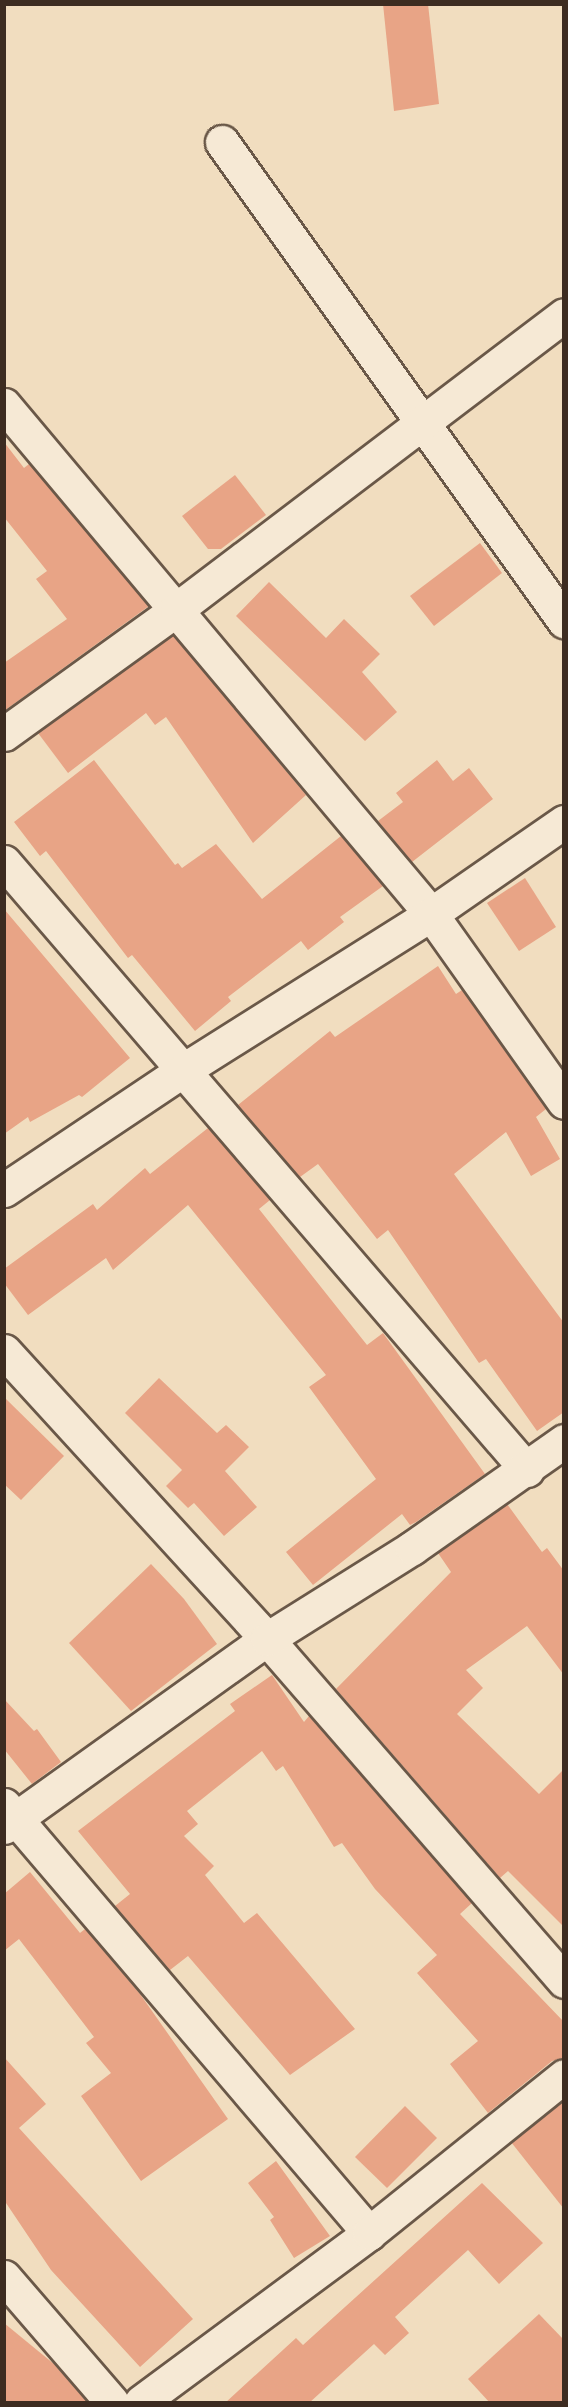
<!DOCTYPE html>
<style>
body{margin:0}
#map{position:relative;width:568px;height:2407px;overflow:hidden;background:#f1ddbf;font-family:"IM FELL Great Primer",serif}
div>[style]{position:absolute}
.building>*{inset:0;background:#e8a486}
.roads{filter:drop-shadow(2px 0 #6a5848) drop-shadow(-2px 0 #6a5848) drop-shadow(0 2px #6a5848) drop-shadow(0 -2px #6a5848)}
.minor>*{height:33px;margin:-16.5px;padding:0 16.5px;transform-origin:16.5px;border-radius:16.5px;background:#f6e9d5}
span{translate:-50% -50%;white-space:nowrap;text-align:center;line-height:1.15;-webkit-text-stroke:4.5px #f6e9d5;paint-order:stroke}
.frame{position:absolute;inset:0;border:6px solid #3d2c21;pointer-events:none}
</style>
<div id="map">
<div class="building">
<div style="clip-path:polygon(383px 4px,428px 4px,439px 104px,394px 111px)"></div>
<div style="clip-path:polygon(4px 442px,24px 468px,29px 464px,149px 606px,4px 711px,4px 663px,67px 619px,36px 579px,47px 571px,4px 517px)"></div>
<div style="clip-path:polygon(235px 475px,266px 515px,221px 549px,208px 549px,182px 516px)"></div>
<div style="clip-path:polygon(480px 543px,502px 573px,434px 626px,410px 596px)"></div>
<div style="clip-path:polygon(269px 582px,326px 638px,344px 619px,380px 654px,362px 672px,397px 712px,365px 741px,236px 616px)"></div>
<div style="clip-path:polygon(173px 635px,306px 795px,253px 843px,166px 717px,155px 725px,146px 713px,68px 773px,38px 733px)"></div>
<div style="clip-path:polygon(94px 760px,175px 865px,178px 863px,182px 868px,216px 844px,262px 899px,341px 836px,383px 886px,340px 917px,344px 922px,308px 950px,301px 941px,228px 997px,231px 1001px,195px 1031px,132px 955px,128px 958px,46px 851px,40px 856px,14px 822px)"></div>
<div style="clip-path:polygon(437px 760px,453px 781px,469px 768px,493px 799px,412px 862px,378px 821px,403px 802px,396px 793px)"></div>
<div style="clip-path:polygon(525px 878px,556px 927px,519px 951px,487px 903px)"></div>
<div style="clip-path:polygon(4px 909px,130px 1058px,82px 1097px,79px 1095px,30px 1122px,28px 1117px,4px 1134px)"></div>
<div style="clip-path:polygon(438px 966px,456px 994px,462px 990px,546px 1109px,536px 1117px,560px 1159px,531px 1176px,506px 1132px,454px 1174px,564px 1323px,564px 1412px,537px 1431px,486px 1359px,479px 1363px,388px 1230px,377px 1239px,318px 1164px,300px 1177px,238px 1105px,330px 1031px,335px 1037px)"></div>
<div style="clip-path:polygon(208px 1128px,270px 1200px,259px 1209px,367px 1345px,383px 1333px,485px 1474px,416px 1522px,410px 1525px,402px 1514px,313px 1585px,286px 1552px,376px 1479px,309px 1387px,326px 1375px,188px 1205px,113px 1270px,106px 1258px,28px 1315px,4px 1283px,4px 1269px,93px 1204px,97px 1210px,145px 1168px,150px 1174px)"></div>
<div style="clip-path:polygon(159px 1378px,217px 1433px,226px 1425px,249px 1447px,225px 1471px,257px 1507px,224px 1536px,194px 1503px,188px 1508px,166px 1486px,182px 1470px,125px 1413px)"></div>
<div style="clip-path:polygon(4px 1397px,64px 1456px,21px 1500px,4px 1484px)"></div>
<div style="clip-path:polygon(507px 1504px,542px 1552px,547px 1548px,564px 1571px,564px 1675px,527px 1626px,466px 1670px,483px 1688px,457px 1714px,539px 1794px,564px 1769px,564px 1927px,508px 1871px,500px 1878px,336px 1689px,451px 1572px,438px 1553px)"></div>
<div style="clip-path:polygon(151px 1564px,184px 1599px,217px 1644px,131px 1711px,69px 1643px)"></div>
<div style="clip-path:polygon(272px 1675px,304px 1722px,309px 1716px,472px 1903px,460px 1914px,564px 2022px,564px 2058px,552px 2061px,488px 2113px,450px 2064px,478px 2041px,417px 1973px,437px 1955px,375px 1889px,342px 1843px,334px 1847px,283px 1766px,276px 1771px,262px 1751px,187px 1811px,198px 1824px,184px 1836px,214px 1866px,205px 1875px,244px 1923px,257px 1913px,355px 2029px,290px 2075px,188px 1956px,170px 1970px,115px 1906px,130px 1894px,78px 1831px,235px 1711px,230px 1704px)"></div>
<div style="clip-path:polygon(4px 1699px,34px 1731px,37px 1729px,61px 1762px,32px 1784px,4px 1749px)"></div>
<div style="clip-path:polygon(30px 1872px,80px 1933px,85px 1929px,140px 1994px,228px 2119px,141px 2181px,81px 2096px,111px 2073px,86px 2043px,94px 2037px,19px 1939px,4px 1951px,4px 1894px)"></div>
<div style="clip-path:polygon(4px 2057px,46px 2104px,19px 2128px,193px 2319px,140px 2367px,51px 2270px,4px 2200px)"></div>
<div style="clip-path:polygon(564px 2100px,564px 2209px,511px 2142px)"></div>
<div style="clip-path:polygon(405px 2106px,437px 2138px,387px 2188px,355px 2157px)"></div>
<div style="clip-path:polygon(276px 2161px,330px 2236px,294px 2258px,270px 2220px,274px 2217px,248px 2183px)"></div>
<div style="clip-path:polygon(482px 2183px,543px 2243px,499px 2284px,468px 2250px,395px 2317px,409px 2333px,385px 2355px,374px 2344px,309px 2403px,225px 2403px,296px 2338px,303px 2345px)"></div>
<div style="clip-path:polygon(539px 2314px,564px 2340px,564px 2403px,490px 2403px,468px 2379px)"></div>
<div style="clip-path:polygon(4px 2323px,54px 2364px,88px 2403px,4px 2403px)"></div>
</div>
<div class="roads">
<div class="minor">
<div style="left:222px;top:142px;width:589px;rotate:54.47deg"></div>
<div style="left:4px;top:405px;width:664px;rotate:50.01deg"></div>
<div style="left:431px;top:914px;width:230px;rotate:54.7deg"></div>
<div style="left:4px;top:734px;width:213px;rotate:-35.8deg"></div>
<div style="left:177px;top:609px;width:486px;rotate:-37.2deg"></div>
<div style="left:4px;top:862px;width:802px;rotate:49.3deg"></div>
<div style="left:4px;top:1190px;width:218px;rotate:-33.8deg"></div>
<div style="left:185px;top:1069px;width:291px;rotate:-32.2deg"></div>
<div style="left:431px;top:914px;width:162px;rotate:-34.7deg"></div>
<div style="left:4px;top:1351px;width:390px;rotate:47.6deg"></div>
<div style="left:267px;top:1639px;width:453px;rotate:49deg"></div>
<div style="left:4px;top:1805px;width:563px;rotate:49.54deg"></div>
<div style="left:4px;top:1827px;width:323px;rotate:-35.6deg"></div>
<div style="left:267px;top:1639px;width:171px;rotate:-32.1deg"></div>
<div style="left:412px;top:1548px;width:186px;rotate:-35.1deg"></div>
<div style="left:4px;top:2277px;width:165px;rotate:49.2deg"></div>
<div style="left:141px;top:2402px;width:284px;rotate:-36.5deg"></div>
<div style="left:369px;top:2233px;width:250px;rotate:-38.8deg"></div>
</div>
</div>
<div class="frame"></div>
</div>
